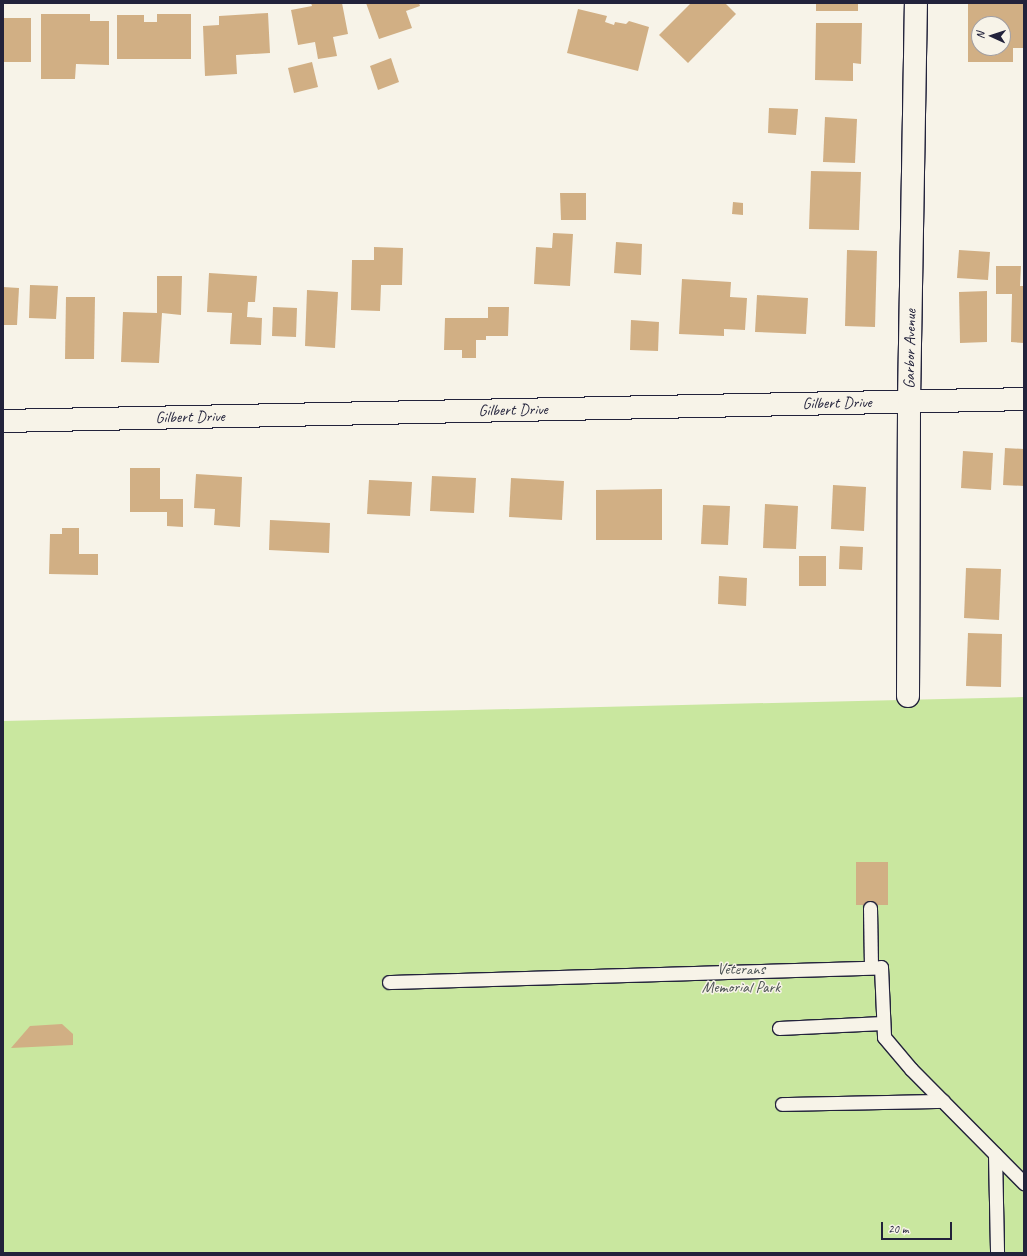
<!DOCTYPE html>
<style>
body{margin:0}
#map{position:relative;width:1027px;height:1256px;overflow:hidden;background:#f7f3e8;font-family:Caveat,sans-serif}
div>[style]{position:absolute}
.green>*{inset:0;background:#c9e79f}
.building>*{inset:0;background:#d1af84}
.roads{filter:drop-shadow(1px 0 #22223b) drop-shadow(-1px 0 #22223b) drop-shadow(0 1px #22223b) drop-shadow(0 -1px #22223b)}
.service>*{height:13px;margin:-6.5px;padding:0 6.5px;transform-origin:6.5px;border-radius:6.5px;background:#f7f3e8}
.minor>*{height:22px;margin:-11px;padding:0 11px;transform-origin:11px;border-radius:11px;background:#f7f3e8}
span{translate:-50% -50%;white-space:nowrap;text-align:center;line-height:1.15;-webkit-text-stroke:3px #f7f3e8;paint-order:stroke}
.street-label{font-size:16px;color:#22223b}
.park-label{font-size:16px;color:#4c5354}
.frame{position:absolute;inset:0;border:4px solid #22223b;pointer-events:none}
.north{position:absolute;left:971px;top:16px;width:40px;height:40px;box-sizing:border-box;background:#f7f3e8;border:1px solid #a29fa3;border-radius:50%;rotate:273deg;font-size:11px;font-weight:700;line-height:16px;text-align:center;color:#22223b}
.north::after{content:'';display:block;margin:auto;width:14px;height:18px;background:#22223b;clip-path:polygon(50% 0,100% 100%,50% 72%,0 100%)}
.scale{position:absolute;left:881px;top:1222px;width:71px;height:18px;box-sizing:border-box;border:2px solid #22223b;border-top:0;padding-left:5px;font-size:12px;line-height:14px;white-space:nowrap;color:#22223b;-webkit-text-stroke:3px #f7f3e8;paint-order:stroke}
</style>
<div id="map">
<div class="green">
<div style="clip-path:polygon(1024px 697px,1024px 1253px,3px 1253px,3px 721px)"></div>
</div>
<div class="building">
<div style="clip-path:polygon(311px 3px,342px 3px,348px 34px,333px 37px,337px 56px,318px 59px,315px 42px,298px 45px,291px 10px,312px 6px)"></div>
<div style="clip-path:polygon(366px 3px,419px 3px,420px 6px,406px 11px,412px 28px,379px 39px)"></div>
<div style="clip-path:polygon(691px 3px,725px 3px,736px 14px,688px 63px,659px 35px)"></div>
<div style="clip-path:polygon(816px 3px,858px 3px,858px 11px,816px 11px)"></div>
<div style="clip-path:polygon(evenodd,968px 3px,1024px 3px,1024px 48px,1013px 48px,1013px 62px,968px 62px,968px 3px,979px 24px,1003px 24px,1003px 48px,979px 48px,979px 24px)"></div>
<div style="clip-path:polygon(578px 9px,607px 16px,605px 22px,614px 25px,615px 22px,626px 24px,629px 21px,649px 27px,638px 71px,567px 53px)"></div>
<div style="clip-path:polygon(268px 13px,270px 53px,236px 55px,237px 74px,205px 76px,203px 26px,219px 25px,219px 16px)"></div>
<div style="clip-path:polygon(41px 14px,90px 14px,90px 21px,109px 21px,109px 65px,76px 64px,75px 79px,41px 79px)"></div>
<div style="clip-path:polygon(157px 14px,191px 14px,191px 59px,117px 59px,117px 15px,144px 15px,144px 22px,157px 22px)"></div>
<div style="clip-path:polygon(3px 18px,31px 18px,31px 62px,3px 62px)"></div>
<div style="clip-path:polygon(816px 23px,862px 23px,861px 64px,853px 63px,853px 81px,815px 80px)"></div>
<div style="clip-path:polygon(391px 58px,399px 82px,378px 90px,370px 66px)"></div>
<div style="clip-path:polygon(312px 62px,318px 87px,294px 93px,288px 68px)"></div>
<div style="clip-path:polygon(769px 108px,798px 109px,796px 135px,768px 133px)"></div>
<div style="clip-path:polygon(825px 117px,857px 119px,855px 163px,823px 162px)"></div>
<div style="clip-path:polygon(811px 171px,861px 172px,859px 230px,809px 229px)"></div>
<div style="clip-path:polygon(560px 193px,586px 193px,586px 220px,561px 220px)"></div>
<div style="clip-path:polygon(733px 202px,743px 203px,743px 215px,732px 214px)"></div>
<div style="clip-path:polygon(553px 233px,573px 234px,570px 286px,534px 284px,536px 247px,552px 248px)"></div>
<div style="clip-path:polygon(616px 242px,642px 244px,641px 275px,614px 273px)"></div>
<div style="clip-path:polygon(374px 247px,403px 248px,402px 285px,381px 285px,380px 311px,351px 310px,352px 260px,374px 260px)"></div>
<div style="clip-path:polygon(847px 250px,877px 251px,875px 327px,845px 326px)"></div>
<div style="clip-path:polygon(959px 250px,990px 252px,988px 280px,957px 278px)"></div>
<div style="clip-path:polygon(996px 266px,1021px 266px,1020px 286px,1024px 286px,1024px 343px,1011px 342px,1012px 294px,996px 294px)"></div>
<div style="clip-path:polygon(209px 273px,257px 276px,255px 302px,248px 302px,247px 317px,262px 318px,261px 345px,230px 344px,232px 313px,207px 312px)"></div>
<div style="clip-path:polygon(157px 276px,182px 276px,181px 315px,162px 313px,159px 363px,121px 362px,123px 312px,157px 313px)"></div>
<div style="clip-path:polygon(682px 279px,731px 282px,730px 297px,747px 298px,745px 330px,724px 329px,724px 336px,679px 334px)"></div>
<div style="clip-path:polygon(30px 285px,58px 286px,56px 319px,29px 318px)"></div>
<div style="clip-path:polygon(3px 287px,19px 288px,17px 325px,3px 325px)"></div>
<div style="clip-path:polygon(307px 290px,338px 292px,335px 348px,305px 346px)"></div>
<div style="clip-path:polygon(987px 291px,987px 342px,960px 343px,959px 292px)"></div>
<div style="clip-path:polygon(757px 295px,808px 298px,806px 334px,755px 332px)"></div>
<div style="clip-path:polygon(66px 297px,95px 297px,94px 359px,65px 359px)"></div>
<div style="clip-path:polygon(273px 307px,297px 308px,296px 337px,272px 336px)"></div>
<div style="clip-path:polygon(488px 307px,509px 307px,508px 336px,486px 336px,486px 340px,476px 340px,476px 358px,462px 358px,462px 350px,444px 350px,445px 318px,488px 318px)"></div>
<div style="clip-path:polygon(631px 320px,659px 322px,658px 351px,630px 350px)"></div>
<div style="clip-path:polygon(1005px 448px,1024px 449px,1024px 486px,1003px 485px)"></div>
<div style="clip-path:polygon(963px 451px,993px 453px,991px 490px,961px 488px)"></div>
<div style="clip-path:polygon(130px 468px,160px 468px,160px 499px,183px 499px,183px 527px,167px 526px,167px 512px,130px 512px)"></div>
<div style="clip-path:polygon(196px 474px,242px 477px,240px 527px,214px 525px,215px 509px,194px 508px)"></div>
<div style="clip-path:polygon(432px 476px,476px 478px,474px 513px,430px 511px)"></div>
<div style="clip-path:polygon(511px 478px,564px 481px,562px 520px,509px 517px)"></div>
<div style="clip-path:polygon(369px 480px,412px 482px,410px 516px,367px 514px)"></div>
<div style="clip-path:polygon(833px 485px,866px 487px,864px 531px,831px 529px)"></div>
<div style="clip-path:polygon(662px 489px,662px 540px,596px 540px,596px 490px)"></div>
<div style="clip-path:polygon(765px 504px,798px 506px,796px 549px,763px 548px)"></div>
<div style="clip-path:polygon(703px 505px,730px 506px,728px 545px,701px 544px)"></div>
<div style="clip-path:polygon(270px 520px,330px 523px,329px 553px,269px 550px)"></div>
<div style="clip-path:polygon(62px 528px,79px 528px,79px 554px,98px 554px,98px 575px,49px 574px,50px 534px,62px 534px)"></div>
<div style="clip-path:polygon(840px 546px,863px 547px,862px 570px,839px 569px)"></div>
<div style="clip-path:polygon(799px 556px,826px 556px,826px 586px,799px 586px)"></div>
<div style="clip-path:polygon(966px 568px,1001px 569px,999px 620px,964px 618px)"></div>
<div style="clip-path:polygon(719px 576px,747px 578px,746px 606px,718px 604px)"></div>
<div style="clip-path:polygon(968px 633px,1002px 634px,1001px 687px,966px 686px)"></div>
<div style="clip-path:polygon(856px 862px,888px 862px,888px 905px,856px 905px)"></div>
<div style="clip-path:polygon(62px 1024px,73px 1034px,73px 1045px,11px 1048px,30px 1026px)"></div>
</div>
<div class="roads">
<div class="service">
<div style="left:870px;top:908px;width:59px;rotate:89deg"></div>
<div style="left:389px;top:982px;width:492px;rotate:-1.7deg"></div>
<div style="left:881px;top:967px;width:70px;rotate:87.5deg"></div>
<div style="left:884px;top:1037px;width:42px;rotate:49.8deg"></div>
<div style="left:911px;top:1069px;width:161px;rotate:45.3deg"></div>
<div style="left:779px;top:1028px;width:104px;rotate:-2.8deg"></div>
<div style="left:782px;top:1104px;width:161px;rotate:-1.1deg"></div>
<div style="left:995px;top:1154px;width:99px;rotate:88.8deg"></div>
</div>
<div class="minor">
<div style="left:3px;top:421px;width:1021px;rotate:-1.23deg"></div>
<div style="left:908px;top:696px;width:295px;rotate:-89.8deg"></div>
<div style="left:909px;top:401px;width:398px;rotate:-89deg"></div>
</div>
</div>
<div class="street-label">
<span style="left:910px;top:349px;rotate:-89deg">Garbor Avenue</span>
<span style="left:837px;top:403px;rotate:-1deg">Gilbert Drive</span>
<span style="left:513px;top:410px;rotate:-1deg">Gilbert Drive</span>
<span style="left:190px;top:417px;rotate:-1deg">Gilbert Drive</span>
</div>
<div class="park-label">
<span style="left:741px;top:978px">Veterans<br>Memorial Park</span>
</div>
<div class="frame"></div>
<div class="north">N</div>
<div class="scale">20 m</div>
</div>
